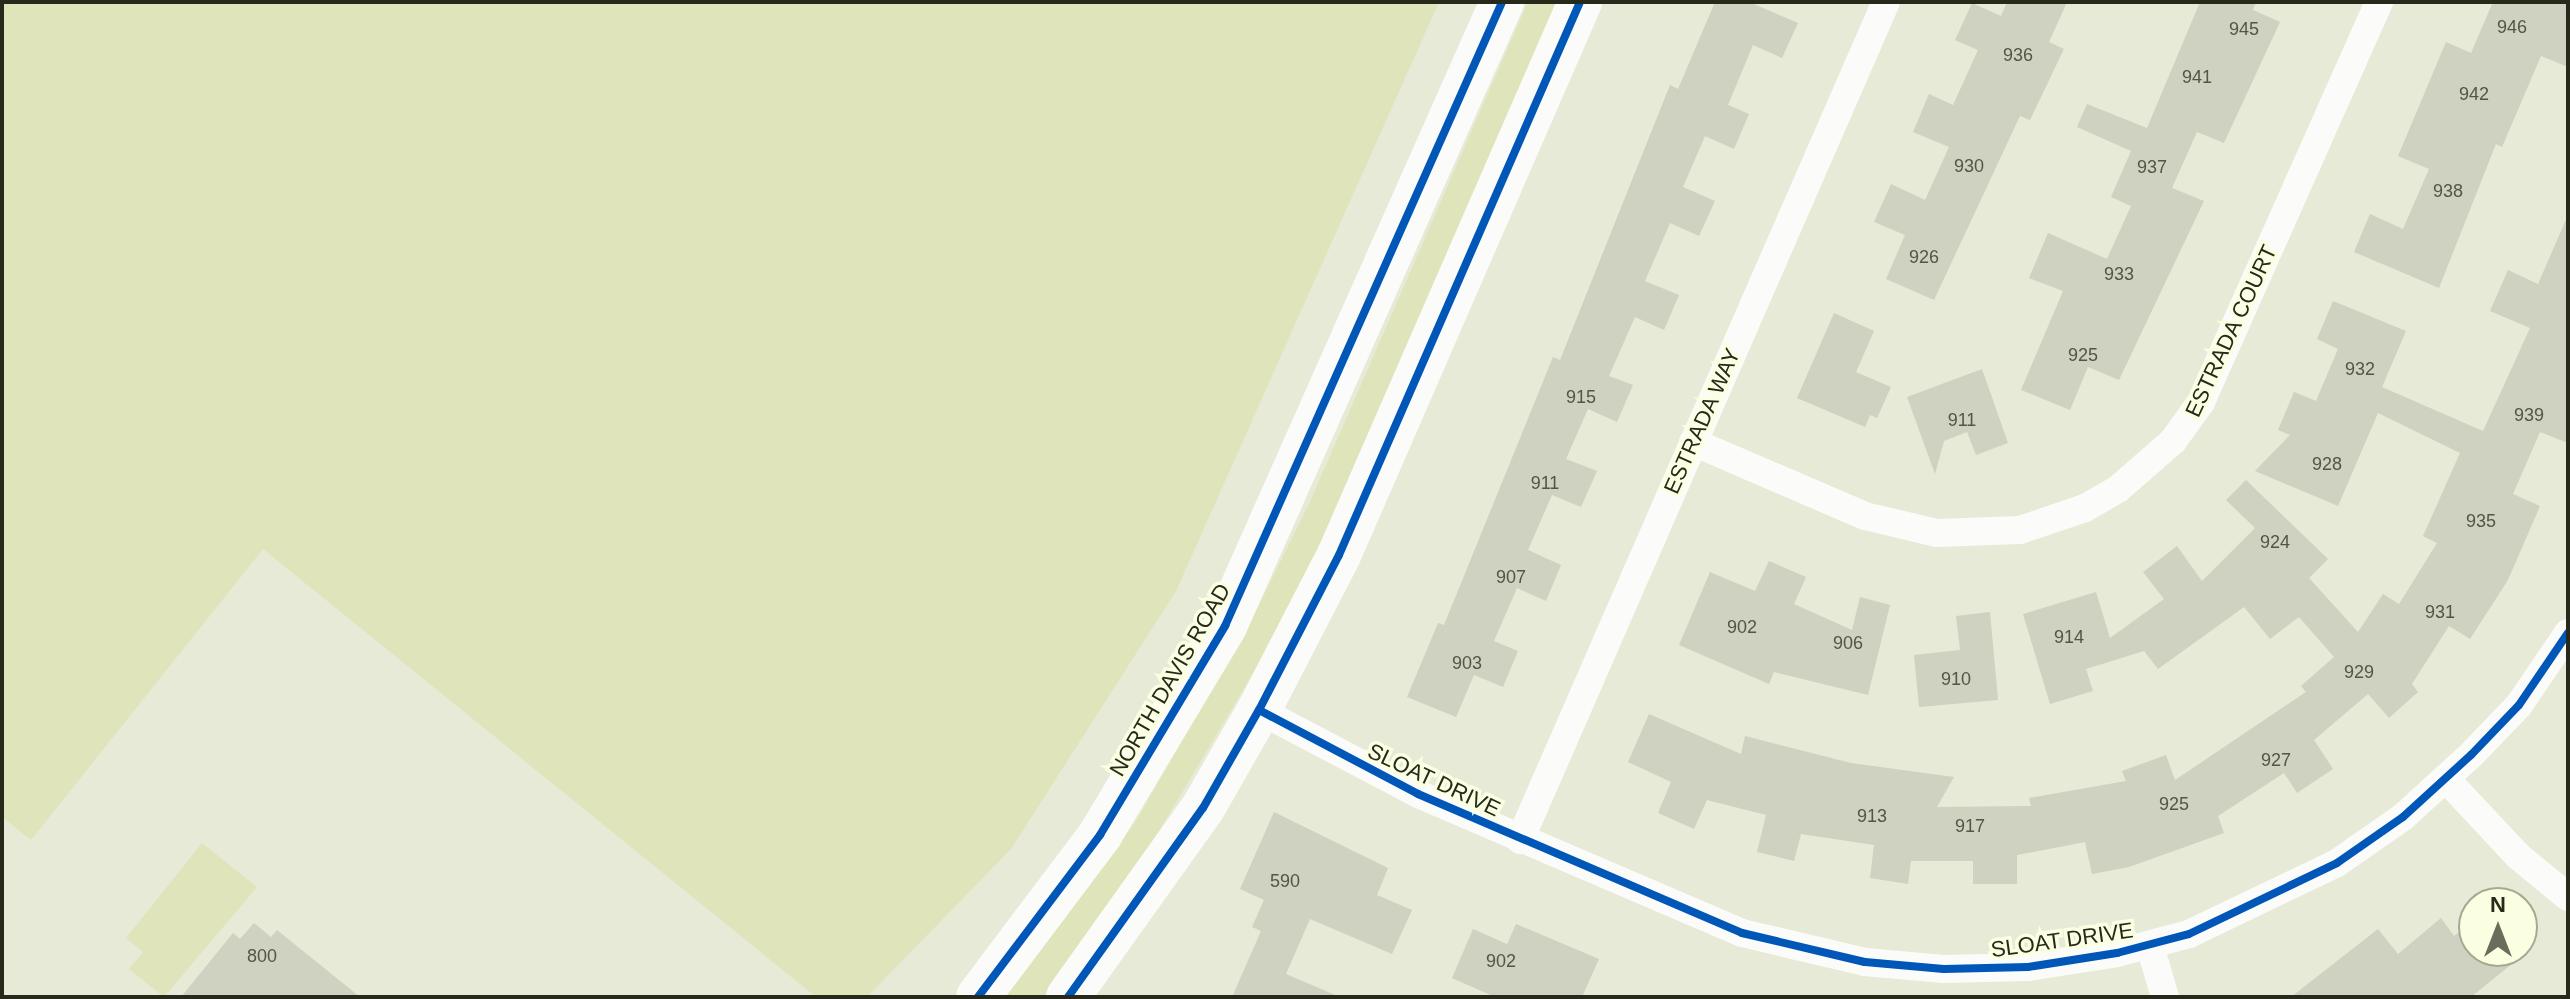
<!DOCTYPE html>
<style>
body{margin:0}
#map{position:relative;width:2570px;height:999px;overflow:hidden;background:#e7ead6;font-family:Arial,sans-serif}
div>[style]{position:absolute}
.green>*{inset:0;background:#dfe4bb}
.building>*{inset:0;background:#cfd1c1}
.minor>*{height:28px;margin:-14px;padding:0 14px;transform-origin:14px;border-radius:14px;background:#fbfcf9}
.trunk>*{height:44px;margin:-22px;padding:0 22px;transform-origin:22px;border-radius:22px;background:#fbfcf9}
.cycleway>*{height:8px;margin:-4px;padding:0 4px;transform-origin:4px;border-radius:4px;background:#0057b8}
span{translate:-50% -50%;white-space:nowrap;text-align:center;line-height:1.15;-webkit-text-stroke:7px #fbffe2;paint-order:stroke}
.number-label{font-size:18px;color:#535546}
.number-label span{-webkit-text-stroke-width:0}
.street-label{font-size:22px;color:#27291b}
.frame{position:absolute;inset:0;border:4px solid #27291b;pointer-events:none}
.north{position:absolute;left:2458px;top:887px;width:80px;height:80px;box-sizing:border-box;background:#fbffe2;border:2px solid #a6a992;border-radius:50%;rotate:0deg;font-size:22px;font-weight:700;line-height:32px;text-align:center;color:#27291b}
.north::after{content:'';display:block;margin:auto;width:28px;height:36px;background:#6a6d5c;clip-path:polygon(50% 0,100% 100%,50% 72%,0 100%)}
</style>
<div id="map">
<div class="green">
<div style="clip-path:polygon(2px 2px,1439px 2px,1176px 591px,1011px 849px,867px 997px,816px 997px,263px 549px,31px 840px,2px 817px)"></div>
<div style="clip-path:polygon(1528px 2px,1559px 2px,1338px 516px,1264px 655px,1120px 896px,1044px 997px,1003px 997px,1136px 821px,1253px 617px,1309px 504px)"></div>
<div style="clip-path:polygon(202px 843px,257px 887px,164px 997px,129px 969px,143px 952px,126px 938px)"></div>
</div>
<div class="building">
<div style="clip-path:polygon(1715px 2px,1749px 2px,1798px 23px,1782px 58px,1753px 45px,1728px 105px,1749px 114px,1734px 149px,1705px 136px,1683px 187px,1715px 201px,1699px 236px,1670px 223px,1645px 281px,1679px 295px,1664px 330px,1635px 317px,1609px 376px,1633px 385px,1617px 422px,1588px 409px,1566px 459px,1597px 471px,1581px 507px,1552px 495px,1528px 550px,1561px 565px,1546px 601px,1517px 588px,1494px 641px,1518px 651px,1503px 687px,1474px 675px,1456px 717px,1407px 697px,1438px 623px,1444px 625px,1553px 357px,1560px 360px,1670px 85px,1678px 89px)"></div>
<div style="clip-path:polygon(2007px 2px,2067px 2px,2049px 42px,2064px 49px,2030px 120px,2020px 116px,1934px 300px,1886px 279px,1905px 235px,1874px 222px,1891px 184px,1925px 200px,1949px 147px,1913px 132px,1929px 94px,1953px 105px,1978px 50px,1955px 40px,1972px 3px,2001px 16px)"></div>
<div style="clip-path:polygon(2200px 2px,2256px 2px,2253px 10px,2280px 22px,2224px 143px,2197px 132px,2172px 188px,2204px 201px,2119px 380px,2088px 367px,2070px 410px,2021px 390px,2063px 291px,2029px 278px,2048px 233px,2107px 259px,2131px 206px,2111px 197px,2131px 151px,2077px 127px,2087px 104px,2147px 128px)"></div>
<div style="clip-path:polygon(2493px 2px,2568px 2px,2568px 67px,2541px 56px,2502px 147px,2496px 144px,2439px 288px,2354px 252px,2370px 214px,2403px 229px,2429px 169px,2398px 156px,2446px 42px,2471px 53px)"></div>
<div style="clip-path:polygon(2568px 215px,2568px 443px,2540px 432px,2513px 494px,2540px 506px,2508px 580px,2470px 639px,2449px 626px,2412px 684px,2418px 692px,2389px 718px,2368px 694px,2314px 740px,2333px 769px,2297px 793px,2284px 773px,2218px 816px,2224px 833px,2129px 867px,2092px 874px,2085px 842px,2017px 855px,2017px 884px,1973px 884px,1973px 861px,1911px 861px,1908px 884px,1870px 878px,1874px 845px,1801px 834px,1794px 861px,1757px 852px,1766px 815px,1707px 800px,1694px 829px,1658px 813px,1671px 782px,1628px 762px,1649px 714px,1741px 754px,1745px 736px,1851px 763px,1954px 777px,1937px 807px,2031px 806px,2029px 798px,2126px 781px,2122px 771px,2166px 755px,2175px 780px,2306px 692px,2301px 686px,2334px 657px,2299px 617px,2270px 639px,2244px 607px,2158px 669px,2144px 651px,2086px 669px,2093px 691px,2050px 704px,2023px 614px,2096px 592px,2110px 638px,2164px 599px,2143px 572px,2177px 546px,2202px 581px,2255px 528px,2226px 500px,2246px 480px,2328px 559px,2309px 578px,2358px 632px,2383px 594px,2399px 604px,2437px 543px,2423px 536px,2460px 453px,2378px 413px,2338px 506px,2255px 471px,2290px 435px,2278px 430px,2294px 392px,2316px 401px,2338px 349px,2317px 339px,2333px 301px,2406px 331px,2382px 387px,2483px 431px,2530px 328px,2490px 311px,2508px 270px,2538px 284px)"></div>
<div style="clip-path:polygon(1834px 313px,1874px 331px,1856px 372px,1891px 387px,1877px 418px,1870px 415px,1865px 427px,1797px 398px)"></div>
<div style="clip-path:polygon(1982px 369px,2008px 443px,1976px 455px,1967px 432px,1944px 441px,1935px 474px,1907px 397px)"></div>
<div style="clip-path:polygon(1769px 561px,1806px 577px,1794px 604px,1852px 630px,1860px 597px,1890px 605px,1868px 695px,1774px 672px,1769px 684px,1679px 645px,1710px 572px,1755px 591px)"></div>
<div style="clip-path:polygon(1990px 612px,1998px 700px,1919px 707px,1914px 655px,1960px 650px,1956px 616px)"></div>
<div style="clip-path:polygon(1274px 812px,1388px 868px,1377px 895px,1412px 910px,1392px 954px,1310px 919px,1286px 974px,1340px 997px,1232px 997px,1261px 931px,1252px 927px,1264px 900px,1240px 889px)"></div>
<div style="clip-path:polygon(2441px 918px,2454px 936px,2474px 920px,2474px 951px,2528px 951px,2471px 997px,2291px 997px,2378px 929px,2398px 954px)"></div>
<div style="clip-path:polygon(254px 923px,271px 937px,277px 930px,360px 997px,181px 997px,233px 933px,240px 939px)"></div>
<div style="clip-path:polygon(1516px 924px,1599px 959px,1582px 997px,1495px 997px,1452px 978px,1473px 929px,1507px 944px)"></div>
</div>
<div class="minor">
<div style="left:1693px;top:442px;width:187px;rotate:23.3deg"></div>
<div style="left:1865px;top:516px;width:74px;rotate:13.3deg"></div>
<div style="left:1937px;top:533px;width:83px;rotate:-2.1deg"></div>
<div style="left:2020px;top:530px;width:69px;rotate:-18.7deg"></div>
<div style="left:2085px;top:508px;width:38px;rotate:-30deg"></div>
<div style="left:2118px;top:489px;width:73px;rotate:-41.1deg"></div>
<div style="left:2173px;top:441px;width:48px;rotate:-54.3deg"></div>
<div style="left:2201px;top:402px;width:438px;rotate:-66deg"></div>
<div style="left:1259px;top:710px;width:180px;rotate:27.8deg"></div>
<div style="left:1418px;top:794px;width:353px;rotate:23.2deg"></div>
<div style="left:1742px;top:933px;width:126px;rotate:13.3deg"></div>
<div style="left:1865px;top:962px;width:79px;rotate:5.1deg"></div>
<div style="left:1944px;top:969px;width:84px;rotate:-1.4deg"></div>
<div style="left:2028px;top:967px;width:90px;rotate:-8.9deg"></div>
<div style="left:2117px;top:953px;width:74px;rotate:-14.8deg"></div>
<div style="left:2189px;top:934px;width:164px;rotate:-25.6deg"></div>
<div style="left:2337px;top:863px;width:80px;rotate:-34.9deg"></div>
<div style="left:2403px;top:817px;width:92px;rotate:-42.4deg"></div>
<div style="left:2471px;top:755px;width:69px;rotate:-46.2deg"></div>
<div style="left:2519px;top:705px;width:87px;rotate:-55.8deg"></div>
<div style="left:2446px;top:779px;width:105px;rotate:46.9deg"></div>
<div style="left:2518px;top:856px;width:65px;rotate:39.4deg"></div>
<div style="left:1520px;top:840px;width:914px;rotate:-66.41deg"></div>
<div style="left:2150px;top:946px;width:53px;rotate:73.6deg"></div>
</div>
<div class="trunk">
<div style="left:978px;top:997px;width:203px;rotate:-53deg"></div>
<div style="left:1100px;top:835px;width:244px;rotate:-59.1deg"></div>
<div style="left:1225px;top:626px;width:683px;rotate:-66.06deg"></div>
<div style="left:1068px;top:997px;width:232px;rotate:-54.5deg"></div>
<div style="left:1203px;top:808px;width:113px;rotate:-60.3deg"></div>
<div style="left:1259px;top:710px;width:174px;rotate:-62.7deg"></div>
<div style="left:1339px;top:555px;width:603px;rotate:-66.45deg"></div>
</div>
<div class="cycleway">
<div style="left:1259px;top:710px;width:180px;rotate:27.8deg"></div>
<div style="left:1418px;top:794px;width:353px;rotate:23.2deg"></div>
<div style="left:1742px;top:933px;width:126px;rotate:13.3deg"></div>
<div style="left:1865px;top:962px;width:79px;rotate:5.1deg"></div>
<div style="left:1944px;top:969px;width:84px;rotate:-1.4deg"></div>
<div style="left:2028px;top:967px;width:90px;rotate:-8.9deg"></div>
<div style="left:2117px;top:953px;width:74px;rotate:-14.8deg"></div>
<div style="left:2189px;top:934px;width:164px;rotate:-25.6deg"></div>
<div style="left:2337px;top:863px;width:80px;rotate:-34.9deg"></div>
<div style="left:2403px;top:817px;width:92px;rotate:-42.4deg"></div>
<div style="left:2471px;top:755px;width:69px;rotate:-46.2deg"></div>
<div style="left:2519px;top:705px;width:87px;rotate:-55.8deg"></div>
<div style="left:978px;top:997px;width:203px;rotate:-53deg"></div>
<div style="left:1100px;top:835px;width:244px;rotate:-59.1deg"></div>
<div style="left:1225px;top:626px;width:683px;rotate:-66.06deg"></div>
<div style="left:1068px;top:997px;width:232px;rotate:-54.5deg"></div>
<div style="left:1203px;top:808px;width:113px;rotate:-60.3deg"></div>
<div style="left:1259px;top:710px;width:174px;rotate:-62.7deg"></div>
<div style="left:1339px;top:555px;width:603px;rotate:-66.45deg"></div>
</div>
<div class="number-label">
<span style="left:2512px;top:27px">946</span>
<span style="left:2244px;top:29px">945</span>
<span style="left:2018px;top:55px">936</span>
<span style="left:2197px;top:77px">941</span>
<span style="left:2474px;top:94px">942</span>
<span style="left:1969px;top:166px">930</span>
<span style="left:2152px;top:167px">937</span>
<span style="left:2448px;top:191px">938</span>
<span style="left:1924px;top:257px">926</span>
<span style="left:2119px;top:274px">933</span>
<span style="left:2083px;top:355px">925</span>
<span style="left:2360px;top:369px">932</span>
<span style="left:1581px;top:397px">915</span>
<span style="left:2529px;top:415px">939</span>
<span style="left:1962px;top:420px">911</span>
<span style="left:2327px;top:464px">928</span>
<span style="left:1545px;top:483px">911</span>
<span style="left:2481px;top:521px">935</span>
<span style="left:2275px;top:542px">924</span>
<span style="left:1511px;top:577px">907</span>
<span style="left:2440px;top:612px">931</span>
<span style="left:1742px;top:627px">902</span>
<span style="left:2069px;top:637px">914</span>
<span style="left:1848px;top:643px">906</span>
<span style="left:1467px;top:663px">903</span>
<span style="left:2359px;top:672px">929</span>
<span style="left:1956px;top:679px">910</span>
<span style="left:2276px;top:760px">927</span>
<span style="left:2174px;top:804px">925</span>
<span style="left:1872px;top:816px">913</span>
<span style="left:1970px;top:826px">917</span>
<span style="left:1285px;top:881px">590</span>
<span style="left:262px;top:956px">800</span>
<span style="left:1501px;top:961px">902</span>
</div>
<div class="street-label">
<span style="left:2231px;top:331px;rotate:-65deg">ESTRADA COURT</span>
<span style="left:1702px;top:421px;rotate:-66deg">ESTRADA WAY</span>
<span style="left:1170px;top:680px;rotate:-60deg">NORTH DAVIS ROAD</span>
<span style="left:1434px;top:780px;rotate:25deg">SLOAT DRIVE</span>
<span style="left:2062px;top:940px;rotate:-8deg">SLOAT DRIVE</span>
</div>
<div class="frame"></div>
<div class="north">N</div>
</div>
